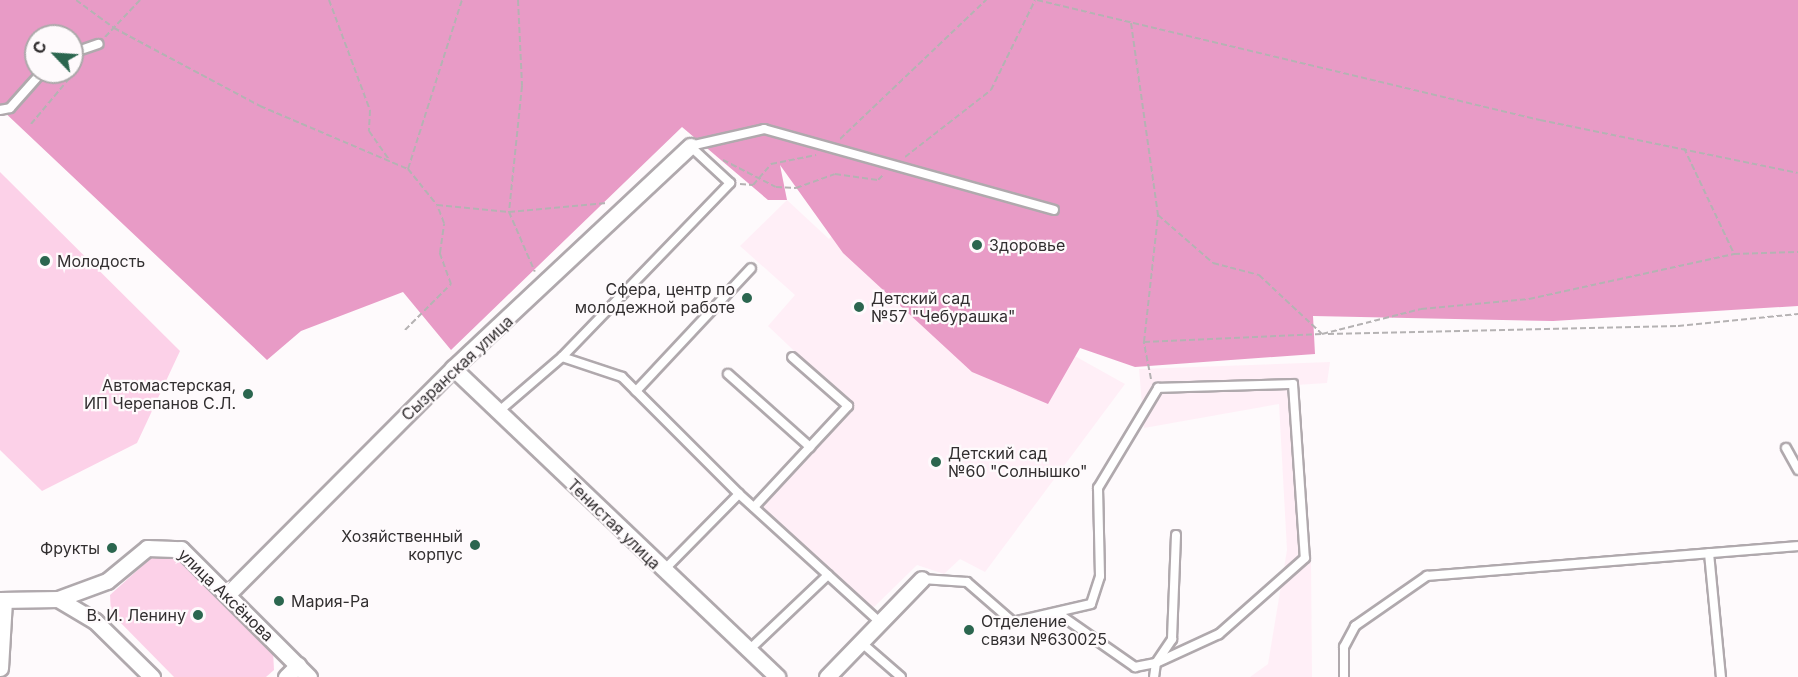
<!DOCTYPE html>
<meta charset="utf-8">
<style>
body{margin:0}
#map{position:relative;width:1798px;height:677px;overflow:hidden;background:#fefafc;font-family:Inter,sans-serif}
div>[style]{position:absolute}
.built>*{inset:0;background:#ffeff7}
.green>*{inset:0;background:#fcd1e8}
.forest>*{inset:0;background:#e89bc6}
.path>*{height:2px;margin-top:-1px;transform-origin:0;background:repeating-linear-gradient(90deg,#b5b2b3 0 6px,transparent 0 9px)}
.roads{filter:drop-shadow(2px 0 #b0a9ad) drop-shadow(-2px 0 #b0a9ad) drop-shadow(0 2px #b0a9ad) drop-shadow(0 -2px #b0a9ad)}
.lane>*{height:8px;margin:-4px;padding:0 4px;transform-origin:4px;border-radius:4px;background:#fff}
.street>*{height:15px;margin:-7.5px;padding:0 7.5px;transform-origin:7.5px;border-radius:7.5px;background:#fff}
.dots>*{width:16px;height:16px;translate:-50% -50%;box-sizing:border-box;border:3px solid #fefafc;border-radius:50%}
span{translate:-50% -50%;white-space:nowrap;text-align:center;line-height:1.15;-webkit-text-stroke:4.5px #fefafc;paint-order:stroke}
.poi-label{font-size:16px;color:#322f30}
.left{translate:0 -50%;text-align:left}
.right{translate:-100% -50%;text-align:right}
.street-label{font-size:16px;color:#322f30}
.north{position:absolute;left:24px;top:24px;width:60px;height:60px;box-sizing:border-box;background:#fefafc;border:2px solid #aca9aa;border-radius:50%;rotate:295deg;font-size:16px;font-weight:700;line-height:24px;text-align:center;color:#322f30}
.north::after{content:'';display:block;margin:auto;width:21px;height:27px;background:#2b664f;clip-path:polygon(50% 0,100% 100%,50% 72%,0 100%)}
</style>
<div id="map">
<div class="built">
<div style="clip-path:polygon(787px 200px,829px 239px,842px 226px,1125px 384px,985px 572px,960px 559px,944px 574px,917px 565px,872px 609px,760px 510px,854px 408px,768px 326px,795px 295px,740px 246px)"></div>
<div style="clip-path:polygon(1330px 362px,1327px 383px,1296px 385px,1311px 559px,1312px 677px,1250px 677px,1268px 664px,1287px 550px,1279px 404px,1144px 428px,1139px 369px)"></div>
</div>
<div class="green">
<div style="clip-path:polygon(0 172px,180px 351px,137px 443px,42px 491px,0 450px)"></div>
<div style="clip-path:polygon(169px 555px,180px 559px,273px 651px,274px 670px,266px 677px,174px 677px,111px 613px,110px 595px,153px 556px)"></div>
</div>
<div class="forest">
<div style="clip-path:polygon(evenodd,0 0,1798px 0,1798px 306px,1553px 321px,1313px 316px,1315px 354px,1135px 367px,1080px 348px,1048px 404px,972px 372px,843px 253px,780px 165px,787px 200px,768px 200px,682px 127px,451px 350px,403px 292px,301px 331px,267px 360px,0 108px,0 0,36px 36px,72px 36px,72px 72px,36px 72px,36px 36px)"></div>
</div>
<div class="path">
<div style="left:76px;top:0;width:47px;rotate:36.4deg"></div>
<div style="left:114px;top:28px;width:166px;rotate:28.1deg"></div>
<div style="left:260px;top:106px;width:161px;rotate:23.1deg"></div>
<div style="left:408px;top:169px;width:46px;rotate:51.1deg"></div>
<div style="left:437px;top:205px;width:72px;rotate:5.6deg"></div>
<div style="left:509px;top:212px;width:98px;rotate:-5.2deg"></div>
<div style="left:329px;top:0;width:117px;rotate:69.6deg"></div>
<div style="left:370px;top:110px;width:21px;rotate:93deg"></div>
<div style="left:369px;top:131px;width:35px;rotate:55deg"></div>
<div style="left:518px;top:0;width:86px;rotate:87.3deg"></div>
<div style="left:522px;top:86px;width:127px;rotate:95.9deg"></div>
<div style="left:509px;top:212px;width:65px;rotate:66.6deg"></div>
<div style="left:1037px;top:0;width:517px;rotate:13.42deg"></div>
<div style="left:1540px;top:120px;width:263px;rotate:11.6deg"></div>
<div style="left:1131px;top:23px;width:194px;rotate:82deg"></div>
<div style="left:1158px;top:215px;width:73px;rotate:41.1deg"></div>
<div style="left:1213px;top:263px;width:48px;rotate:14.6deg"></div>
<div style="left:1259px;top:275px;width:86px;rotate:43.1deg"></div>
<div style="left:1322px;top:334px;width:102px;rotate:-14.2deg"></div>
<div style="left:1421px;top:309px;width:108px;rotate:-5.3deg"></div>
<div style="left:1529px;top:299px;width:210px;rotate:-12.4deg"></div>
<div style="left:1734px;top:254px;width:64px;rotate:-1.8deg"></div>
<div style="left:105px;top:37px;width:51px;rotate:-46.6deg"></div>
<div style="left:31px;top:124px;width:81px;rotate:-50deg"></div>
<div style="left:840px;top:139px;width:202px;rotate:-43.6deg"></div>
<div style="left:1684px;top:148px;width:117px;rotate:64.7deg"></div>
<div style="left:905px;top:157px;width:109px;rotate:-37.9deg"></div>
<div style="left:991px;top:90px;width:100px;rotate:-63.9deg"></div>
<div style="left:723px;top:160px;width:59px;rotate:27deg"></div>
<div style="left:776px;top:187px;width:20px;rotate:3deg"></div>
<div style="left:796px;top:188px;width:41px;rotate:-19.7deg"></div>
<div style="left:835px;top:174px;width:43px;rotate:7.9deg"></div>
<div style="left:878px;top:180px;width:8px;rotate:-45deg"></div>
<div style="left:408px;top:169px;width:177px;rotate:-72.3deg"></div>
<div style="left:740px;top:184px;width:13px;rotate:4deg"></div>
<div style="left:753px;top:185px;width:28px;rotate:-49deg"></div>
<div style="left:771px;top:164px;width:46px;rotate:-11.3deg"></div>
<div style="left:405px;top:330px;width:65px;rotate:-45deg"></div>
<div style="left:451px;top:284px;width:33px;rotate:-110deg"></div>
<div style="left:440px;top:253px;width:30px;rotate:-82deg"></div>
<div style="left:444px;top:223px;width:19px;rotate:-111deg"></div>
<div style="left:1328px;top:334px;width:350px;rotate:-1.3deg"></div>
<div style="left:1678px;top:326px;width:121px;rotate:-5.7deg"></div>
<div style="left:1144px;top:342px;width:178px;rotate:-2.6deg"></div>
<div style="left:1151px;top:379px;width:38px;rotate:-101deg"></div>
<div style="left:1144px;top:342px;width:128px;rotate:-83.7deg"></div>
</div>
<div class="roads">
<div class="lane">
<div style="left:72px;top:53px;width:28px;rotate:-19deg"></div>
<div style="left:0;top:110px;width:10px;rotate:-11deg"></div>
<div style="left:10px;top:108px;width:48px;rotate:-48.4deg"></div>
<div style="left:690px;top:146px;width:76px;rotate:-12.9deg"></div>
<div style="left:764px;top:129px;width:301px;rotate:15.6deg"></div>
<div style="left:562px;top:357px;width:242px;rotate:-46deg"></div>
<div style="left:730px;top:183px;width:54px;rotate:-137.2deg"></div>
<div style="left:728px;top:374px;width:110px;rotate:41.7deg"></div>
<div style="left:636px;top:391px;width:168px;rotate:-46.9deg"></div>
<div style="left:498px;top:412px;width:84px;rotate:-40.7deg"></div>
<div style="left:562px;top:357px;width:63px;rotate:18.4deg"></div>
<div style="left:622px;top:377px;width:165px;rotate:45deg"></div>
<div style="left:1786px;top:448px;width:25px;rotate:61deg"></div>
<div style="left:754px;top:507px;width:138px;rotate:-47.1deg"></div>
<div style="left:848px;top:406px;width:74px;rotate:-138.8deg"></div>
<div style="left:1709px;top:553px;width:125px;rotate:84.5deg"></div>
<div style="left:664px;top:570px;width:107px;rotate:-45.4deg"></div>
<div style="left:739px;top:494px;width:193px;rotate:42.3deg"></div>
<div style="left:922px;top:579px;width:45px;rotate:3.8deg"></div>
<div style="left:967px;top:582px;width:61px;rotate:41deg"></div>
<div style="left:1013px;top:622px;width:80px;rotate:-13deg"></div>
<div style="left:1091px;top:604px;width:29px;rotate:-72deg"></div>
<div style="left:1100px;top:576px;width:88px;rotate:-91.3deg"></div>
<div style="left:1098px;top:488px;width:117px;rotate:-59deg"></div>
<div style="left:1158px;top:388px;width:135px;rotate:-1.7deg"></div>
<div style="left:1293px;top:384px;width:174px;rotate:86.1deg"></div>
<div style="left:1305px;top:558px;width:115px;rotate:138.5deg"></div>
<div style="left:1219px;top:634px;width:69px;rotate:155.3deg"></div>
<div style="left:1156px;top:663px;width:14px;rotate:98deg"></div>
<div style="left:1059px;top:614px;width:93px;rotate:34.9deg"></div>
<div style="left:1135px;top:667px;width:21px;rotate:-11deg"></div>
<div style="left:1156px;top:663px;width:29px;rotate:-56deg"></div>
<div style="left:1172px;top:639px;width:104px;rotate:-87.8deg"></div>
<div style="left:863px;top:644px;width:50px;rotate:41deg"></div>
<div style="left:749px;top:650px;width:109px;rotate:-43.5deg"></div>
<div style="left:1344px;top:677px;width:30px;rotate:-90deg"></div>
<div style="left:1344px;top:647px;width:24px;rotate:-62deg"></div>
<div style="left:1355px;top:626px;width:88px;rotate:-34.8deg"></div>
<div style="left:1427px;top:576px;width:372px;rotate:-4.6deg"></div>
</div>
<div class="street">
<div style="left:453px;top:368px;width:448px;rotate:43.6deg"></div>
<div style="left:228px;top:594px;width:319px;rotate:-45.1deg"></div>
<div style="left:453px;top:368px;width:325px;rotate:-43.1deg"></div>
<div style="left:58px;top:599px;width:43px;rotate:30.7deg"></div>
<div style="left:95px;top:621px;width:80px;rotate:44.5deg"></div>
<div style="left:0;top:600px;width:58px;rotate:-1deg"></div>
<div style="left:58px;top:599px;width:52px;rotate:-20.2deg"></div>
<div style="left:107px;top:581px;width:52px;rotate:-39.5deg"></div>
<div style="left:147px;top:548px;width:34px;rotate:2deg"></div>
<div style="left:181px;top:549px;width:181px;rotate:45deg"></div>
<div style="left:0;top:668px;width:68px;rotate:-86.6deg"></div>
<div style="left:286px;top:677px;width:17px;rotate:-45deg"></div>
<div style="left:827px;top:677px;width:136px;rotate:-45.9deg"></div>
</div>
</div>
<div class="dots">
<div style="left:977px;top:245px;background:#2b664f"></div>
<div style="left:45px;top:261px;background:#2b664f"></div>
<div style="left:747px;top:298px;background:#2b664f"></div>
<div style="left:859px;top:307px;background:#2b664f"></div>
<div style="left:248px;top:394px;background:#2b664f"></div>
<div style="left:936px;top:462px;background:#2b664f"></div>
<div style="left:475px;top:545px;background:#2b664f"></div>
<div style="left:112px;top:548px;background:#2b664f"></div>
<div style="left:279px;top:601px;background:#2b664f"></div>
<div style="left:198px;top:615px;background:#2b664f"></div>
<div style="left:969px;top:630px;background:#2b664f"></div>
</div>
<div class="poi-label">
<span class="left" style="left:989px;top:245px">Здоровье</span>
<span class="left" style="left:57px;top:261px">Молодость</span>
<span class="right" style="left:735px;top:298px">Сфера, центр по<br>молодежной работе</span>
<span class="left" style="left:871px;top:307px">Детский сад<br>№57 "Чебурашка"</span>
<span class="right" style="left:236px;top:394px">Автомастерская,<br>ИП Черепанов С.Л.</span>
<span class="left" style="left:948px;top:462px">Детский сад<br>№60 "Солнышко"</span>
<span class="right" style="left:463px;top:545px">Хозяйственный<br>корпус</span>
<span class="right" style="left:100px;top:548px">Фрукты</span>
<span class="left" style="left:291px;top:601px">Мария-Ра</span>
<span class="right" style="left:186px;top:615px">В. И. Ленину</span>
<span class="left" style="left:981px;top:630px">Отделение<br>связи №630025</span>
</div>
<div class="street-label">
<span style="left:457px;top:368px;rotate:-43deg">Сызранская улица</span>
<span style="left:614px;top:524px;rotate:44deg">Тенистая улица</span>
<span style="left:226px;top:595px;rotate:44deg">улица Аксёнова</span>
</div>
<div class="north">С</div>
</div>
